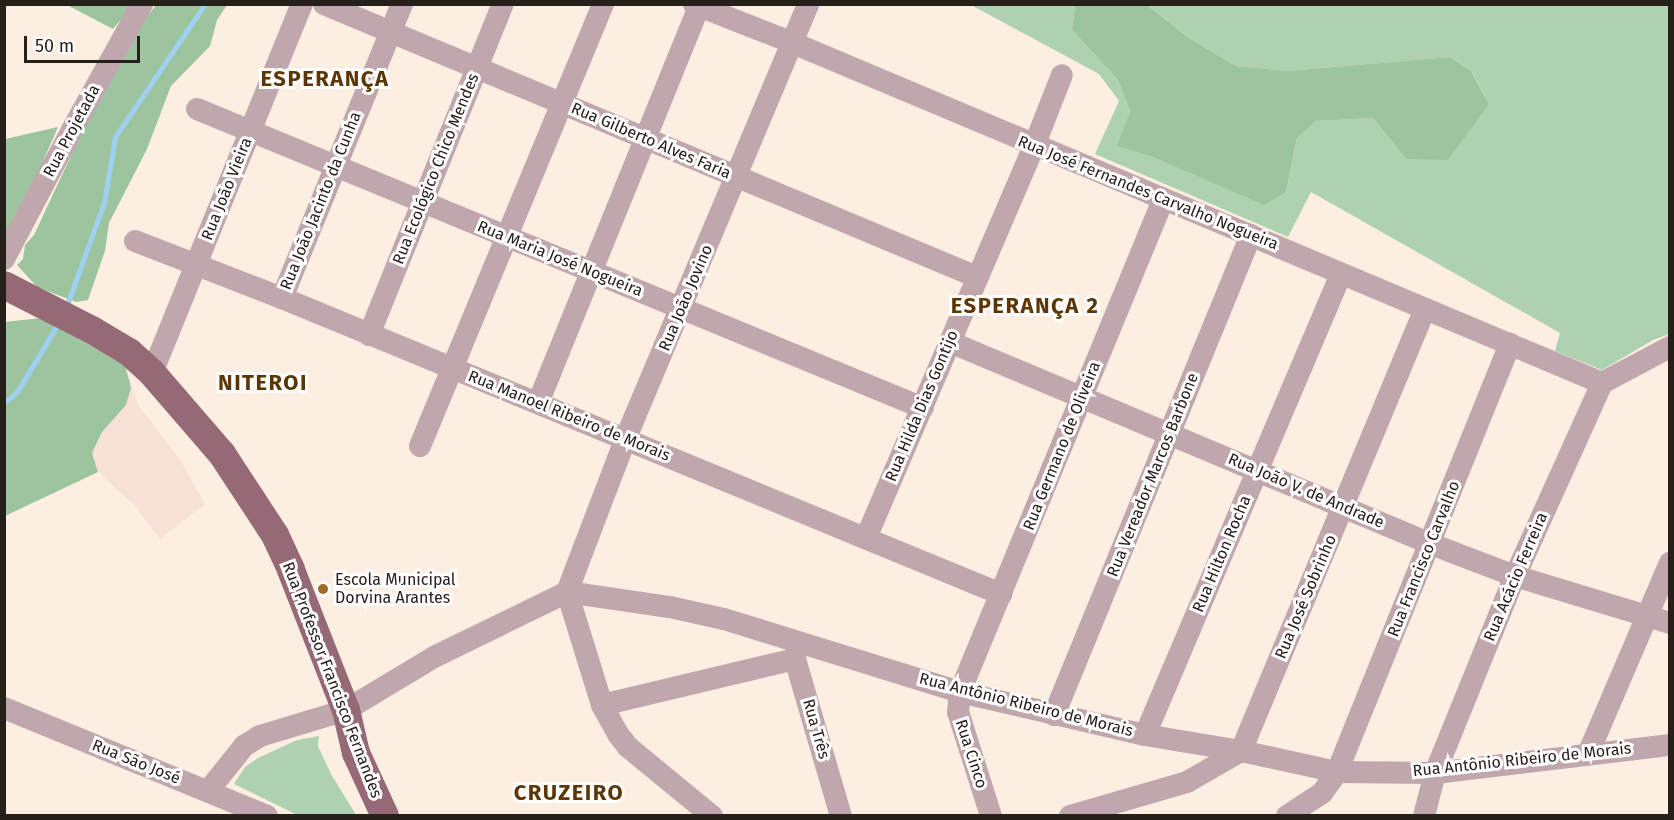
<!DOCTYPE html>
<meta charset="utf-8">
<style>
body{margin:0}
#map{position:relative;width:1674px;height:820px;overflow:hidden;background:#fceee0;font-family:"Fira Sans",sans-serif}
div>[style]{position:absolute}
.industrial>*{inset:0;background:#f8e1d6}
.green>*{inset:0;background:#aed2b0}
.forest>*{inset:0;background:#9cc59f}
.stream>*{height:4.5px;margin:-2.25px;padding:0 2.25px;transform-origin:2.25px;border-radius:2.25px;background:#9fd0f1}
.minor>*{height:22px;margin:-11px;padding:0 11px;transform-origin:11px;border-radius:11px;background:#c0a7ad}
.major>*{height:28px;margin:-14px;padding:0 14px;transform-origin:14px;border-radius:14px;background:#956975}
.dots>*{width:16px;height:16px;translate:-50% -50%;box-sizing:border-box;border:3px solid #fefefe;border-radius:50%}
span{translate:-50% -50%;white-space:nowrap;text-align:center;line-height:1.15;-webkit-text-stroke:6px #fefefe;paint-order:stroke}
.street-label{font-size:16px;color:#26201a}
.poi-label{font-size:16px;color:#26201a}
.left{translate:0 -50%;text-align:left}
.district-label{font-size:22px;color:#5c3704;font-weight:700;letter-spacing:1.5px}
.frame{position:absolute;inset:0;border:6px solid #26201a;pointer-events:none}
.scale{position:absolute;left:24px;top:36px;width:116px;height:27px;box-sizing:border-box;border:3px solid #26201a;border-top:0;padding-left:8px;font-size:18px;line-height:21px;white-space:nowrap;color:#26201a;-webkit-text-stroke:4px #fefefe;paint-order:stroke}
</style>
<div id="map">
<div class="industrial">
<div style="clip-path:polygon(125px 365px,138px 405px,179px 458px,205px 504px,160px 539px,134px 505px,98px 472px,92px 453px,102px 432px,126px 405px)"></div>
</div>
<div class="green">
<div style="clip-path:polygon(971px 5px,1075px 5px,1072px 30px,1118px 80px,1130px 111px,1118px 146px,1286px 192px,1297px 138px,1316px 121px,1373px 118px,1406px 159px,1489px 104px,1472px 72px,1450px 57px,1287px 71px,1236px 66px,1189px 38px,1147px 5px,1669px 5px,1669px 334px,1653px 340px,1602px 370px,1555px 351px,1560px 333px,1311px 192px,1288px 237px,1095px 154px,1119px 101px,1099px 74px)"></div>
<div style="clip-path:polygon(319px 736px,318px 746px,331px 774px,356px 815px,297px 815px,234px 784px,245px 767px,258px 758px,297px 740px)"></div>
</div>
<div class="forest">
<div style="clip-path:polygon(67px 5px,133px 5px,113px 29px)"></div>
<div style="clip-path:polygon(156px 5px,227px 5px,217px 20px,210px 46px,171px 86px,147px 149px,109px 223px,105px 251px,88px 300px,76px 302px,37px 287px,17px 265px,23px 259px,25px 245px,34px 235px,84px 128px,139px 27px)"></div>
<div style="clip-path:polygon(1075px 5px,1147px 5px,1189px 38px,1236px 66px,1287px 71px,1450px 57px,1471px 71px,1489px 104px,1448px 160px,1406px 159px,1373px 118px,1316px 121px,1297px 138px,1286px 192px,1264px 205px,1151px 156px,1117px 146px,1130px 111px,1118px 80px,1072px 30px)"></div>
<div style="clip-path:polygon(58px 127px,17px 221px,5px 246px,5px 139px)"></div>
<div style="clip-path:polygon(42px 318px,125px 365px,131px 388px,126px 405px,102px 432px,92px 453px,98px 472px,5px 516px,4px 322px)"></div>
</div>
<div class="stream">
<div style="left:67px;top:305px;width:109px;rotate:-70.1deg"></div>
<div style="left:104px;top:203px;width:67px;rotate:-80.5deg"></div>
<div style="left:115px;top:137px;width:161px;rotate:-55.9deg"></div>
<div style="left:4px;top:403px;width:17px;rotate:-40deg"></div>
<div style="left:17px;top:392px;width:79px;rotate:-58.9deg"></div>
</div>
<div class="minor">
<div style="left:324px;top:4px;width:708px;rotate:22.69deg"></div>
<div style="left:694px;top:4px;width:106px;rotate:21.5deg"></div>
<div style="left:793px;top:43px;width:878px;rotate:22.8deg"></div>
<div style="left:197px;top:109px;width:785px;rotate:22.38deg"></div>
<div style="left:135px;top:241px;width:158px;rotate:21.2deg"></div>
<div style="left:282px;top:298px;width:778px;rotate:22.38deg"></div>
<div style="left:4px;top:259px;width:148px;rotate:-62.2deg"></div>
<div style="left:73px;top:128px;width:142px;rotate:-60.9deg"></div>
<div style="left:282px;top:298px;width:318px;rotate:-67.8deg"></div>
<div style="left:369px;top:335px;width:357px;rotate:-68deg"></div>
<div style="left:950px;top:342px;width:522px;rotate:22.78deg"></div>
<div style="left:1431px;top:544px;width:90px;rotate:20.9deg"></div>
<div style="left:1515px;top:576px;width:162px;rotate:16.9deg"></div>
<div style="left:152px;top:373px;width:398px;rotate:-67.9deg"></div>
<div style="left:1602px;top:383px;width:77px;rotate:-27.9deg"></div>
<div style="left:538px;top:403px;width:431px;rotate:-67.9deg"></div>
<div style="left:420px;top:446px;width:478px;rotate:-67.5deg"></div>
<div style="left:866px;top:538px;width:426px;rotate:-66.8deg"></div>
<div style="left:1034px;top:146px;width:76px;rotate:-68.5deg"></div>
<div style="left:797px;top:644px;width:15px;rotate:98deg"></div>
<div style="left:795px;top:659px;width:164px;rotate:73.7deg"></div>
<div style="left:602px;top:705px;width:198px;rotate:-13.4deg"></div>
<div style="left:4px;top:708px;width:284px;rotate:22.3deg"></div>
<div style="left:1054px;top:715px;width:519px;rotate:-67.69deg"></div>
<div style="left:1145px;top:735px;width:501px;rotate:-66.97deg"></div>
<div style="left:1588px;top:754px;width:208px;rotate:-66.8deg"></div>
<div style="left:208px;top:791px;width:58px;rotate:-51.3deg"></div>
<div style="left:244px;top:746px;width:19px;rotate:-32deg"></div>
<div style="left:260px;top:736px;width:90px;rotate:-16.8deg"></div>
<div style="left:346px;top:710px;width:105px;rotate:-31deg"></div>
<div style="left:436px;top:656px;width:146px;rotate:-26deg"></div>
<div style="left:567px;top:592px;width:104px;rotate:8.3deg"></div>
<div style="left:670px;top:607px;width:55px;rotate:12.5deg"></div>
<div style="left:724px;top:619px;width:247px;rotate:17.2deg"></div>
<div style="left:960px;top:692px;width:190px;rotate:13.1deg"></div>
<div style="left:1145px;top:735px;width:97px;rotate:9.5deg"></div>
<div style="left:1241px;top:751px;width:98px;rotate:12.3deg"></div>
<div style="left:1337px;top:772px;width:98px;rotate:0.6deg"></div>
<div style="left:1435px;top:773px;width:237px;rotate:-6.8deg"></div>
<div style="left:712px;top:816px;width:109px;rotate:-140.6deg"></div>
<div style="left:628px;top:747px;width:16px;rotate:-128deg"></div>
<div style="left:618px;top:734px;width:33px;rotate:-119deg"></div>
<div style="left:602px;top:705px;width:118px;rotate:-107.2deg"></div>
<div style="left:567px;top:592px;width:163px;rotate:-69.1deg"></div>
<div style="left:625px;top:440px;width:473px;rotate:-67.2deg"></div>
<div style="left:991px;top:816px;width:109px;rotate:-107.6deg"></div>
<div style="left:958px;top:712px;width:20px;rotate:-84deg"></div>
<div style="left:960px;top:692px;width:532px;rotate:-67.58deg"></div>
<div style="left:1070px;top:816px;width:122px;rotate:-16.2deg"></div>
<div style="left:1187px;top:782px;width:62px;rotate:-29.9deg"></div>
<div style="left:1241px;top:751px;width:479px;rotate:-67.4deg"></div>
<div style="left:1287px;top:816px;width:42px;rotate:-33.3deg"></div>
<div style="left:1322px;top:793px;width:26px;rotate:-54deg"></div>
<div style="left:1337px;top:772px;width:462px;rotate:-68deg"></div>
<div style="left:1424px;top:816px;width:44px;rotate:-75.7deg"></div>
<div style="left:1435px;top:773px;width:213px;rotate:-67.9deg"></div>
<div style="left:1515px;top:576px;width:212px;rotate:-65.7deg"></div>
</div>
<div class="major">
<div style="left:4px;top:285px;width:99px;rotate:27.1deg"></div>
<div style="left:92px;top:330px;width:43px;rotate:30.7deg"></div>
<div style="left:129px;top:352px;width:31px;rotate:42deg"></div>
<div style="left:152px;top:373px;width:107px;rotate:49.2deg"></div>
<div style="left:222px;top:454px;width:97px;rotate:56.8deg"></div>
<div style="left:275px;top:535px;width:38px;rotate:65deg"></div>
<div style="left:291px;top:570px;width:150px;rotate:68.6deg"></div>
<div style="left:346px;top:710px;width:44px;rotate:76.9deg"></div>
<div style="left:356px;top:753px;width:69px;rotate:65.3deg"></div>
</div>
<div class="dots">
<div style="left:323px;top:589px;background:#a26a27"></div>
</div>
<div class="street-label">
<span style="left:72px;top:131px;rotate:-62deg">Rua Projetada</span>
<span style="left:651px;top:141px;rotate:23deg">Rua Gilberto Alves Faria</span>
<span style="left:436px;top:169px;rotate:-68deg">Rua Ecológico Chico Mendes</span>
<span style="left:227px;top:189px;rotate:-68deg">Rua João Vieira</span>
<span style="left:1148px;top:193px;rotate:22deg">Rua José Fernandes Carvalho Nogueira</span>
<span style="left:321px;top:201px;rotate:-68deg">Rua João Jacinto da Cunha</span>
<span style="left:560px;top:259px;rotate:22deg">Rua Maria José Nogueira</span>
<span style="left:686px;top:298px;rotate:-67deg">Rua João Jovino</span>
<span style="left:922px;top:406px;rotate:-67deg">Rua Hilda Dias Gontijo</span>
<span style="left:569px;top:416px;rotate:22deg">Rua Manoel Ribeiro de Morais</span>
<span style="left:1062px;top:446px;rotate:-68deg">Rua Germano de Oliveira</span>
<span style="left:1153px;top:475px;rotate:-68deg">Rua Vereador Marcos Barbone</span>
<span style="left:1306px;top:491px;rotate:23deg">Rua João V. de Andrade</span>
<span style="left:1222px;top:554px;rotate:-67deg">Rua Hilton Rocha</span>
<span style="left:1424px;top:559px;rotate:-68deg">Rua Francisco Carvalho</span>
<span style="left:1516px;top:577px;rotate:-67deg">Rua Acácio Ferreira</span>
<span style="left:1306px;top:597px;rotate:-67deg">Rua José Sobrinho</span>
<span style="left:332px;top:680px;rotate:69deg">Rua Professor Francisco Fernandes</span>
<span style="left:1026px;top:705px;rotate:14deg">Rua Antônio Ribeiro de Morais</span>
<span style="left:816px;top:729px;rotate:74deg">Rua Três</span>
<span style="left:971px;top:754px;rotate:72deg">Rua Cinco</span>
<span style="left:1522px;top:760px;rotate:-6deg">Rua Antônio Ribeiro de Morais</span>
<span style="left:136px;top:762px;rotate:22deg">Rua São José</span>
</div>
<div class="poi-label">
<span class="left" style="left:335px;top:589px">Escola Municipal<br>Dorvina Arantes</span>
</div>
<div class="district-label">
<span style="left:325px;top:79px">ESPERANÇA</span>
<span style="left:1025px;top:306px">ESPERANÇA 2</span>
<span style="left:263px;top:383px">NITEROI</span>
<span style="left:569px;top:793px">CRUZEIRO</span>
</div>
<div class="frame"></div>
<div class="scale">50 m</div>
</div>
